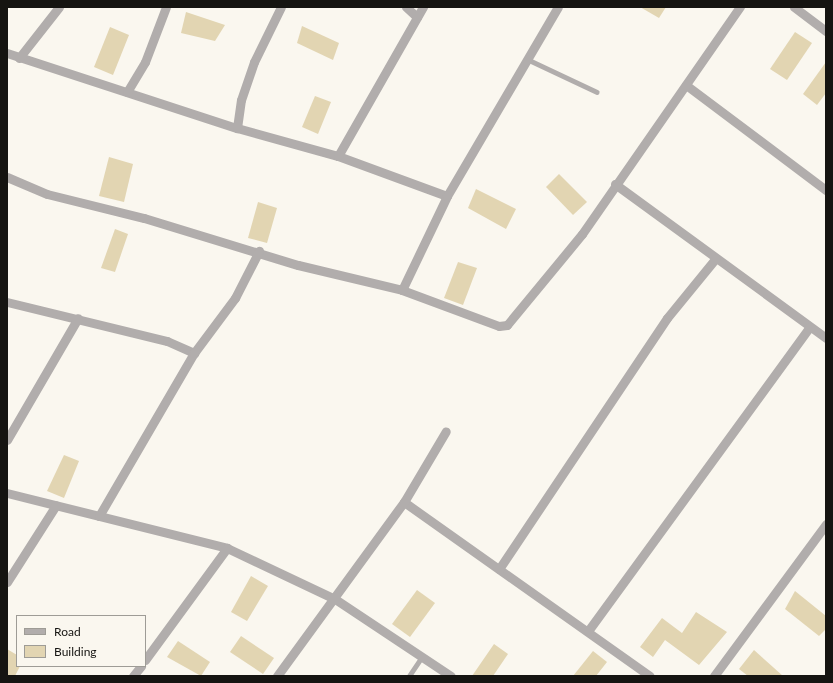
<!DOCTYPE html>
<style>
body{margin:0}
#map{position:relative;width:833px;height:683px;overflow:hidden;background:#faf7ef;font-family:Lato,sans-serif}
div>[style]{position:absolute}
.building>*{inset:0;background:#e2d5b2}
.lane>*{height:4.5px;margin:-2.25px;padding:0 2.25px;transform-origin:2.25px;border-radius:2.25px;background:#b1adac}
.street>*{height:9px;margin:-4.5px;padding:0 4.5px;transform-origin:4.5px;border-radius:4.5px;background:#b1adac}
span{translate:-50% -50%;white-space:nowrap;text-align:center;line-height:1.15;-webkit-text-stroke:3.5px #faf7ef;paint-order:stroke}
.frame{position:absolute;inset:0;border:8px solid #151411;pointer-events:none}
.legend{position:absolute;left:16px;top:615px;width:130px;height:52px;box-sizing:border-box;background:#faf7ef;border:1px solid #9e9c96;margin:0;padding:5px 7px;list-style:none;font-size:12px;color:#151411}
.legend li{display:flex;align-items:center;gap:8px;height:20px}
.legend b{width:20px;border:1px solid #9e9c96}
</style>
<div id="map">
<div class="building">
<div style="clip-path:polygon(640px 7px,666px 7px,659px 18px)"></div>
<div style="clip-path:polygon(186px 12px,225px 25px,215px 41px,181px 33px)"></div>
<div style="clip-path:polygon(302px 26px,339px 43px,333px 60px,297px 43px)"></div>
<div style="clip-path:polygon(110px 27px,129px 35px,113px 75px,94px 67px)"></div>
<div style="clip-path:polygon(795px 32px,812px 43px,787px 80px,770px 69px)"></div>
<div style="clip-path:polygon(826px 62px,826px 93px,817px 105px,803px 94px)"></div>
<div style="clip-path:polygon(315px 96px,331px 102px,318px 134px,302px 127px)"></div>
<div style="clip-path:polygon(109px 157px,133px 164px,124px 202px,99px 196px)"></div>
<div style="clip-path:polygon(559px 174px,587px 202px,573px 215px,546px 187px)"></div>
<div style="clip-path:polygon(476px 189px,516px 209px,506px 229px,468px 208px)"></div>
<div style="clip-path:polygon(258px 202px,277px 208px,267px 243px,248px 238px)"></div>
<div style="clip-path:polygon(115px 229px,128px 234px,115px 272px,101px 268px)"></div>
<div style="clip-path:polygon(458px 262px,477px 268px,463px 305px,444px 298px)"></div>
<div style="clip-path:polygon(64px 455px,79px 461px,64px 498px,47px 491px)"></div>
<div style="clip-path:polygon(251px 576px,268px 586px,247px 621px,231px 612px)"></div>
<div style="clip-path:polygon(417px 590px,435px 603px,410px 637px,392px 624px)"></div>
<div style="clip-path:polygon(795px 591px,826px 616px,826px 629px,819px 636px,785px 609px)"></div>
<div style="clip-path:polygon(696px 612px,727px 632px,699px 665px,665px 640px,653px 657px,640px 647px,662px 618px,682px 633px)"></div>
<div style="clip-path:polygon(241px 636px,274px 658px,263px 674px,230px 652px)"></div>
<div style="clip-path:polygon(178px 641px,210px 662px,201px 676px,167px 657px)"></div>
<div style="clip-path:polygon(494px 644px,508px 654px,493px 676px,472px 676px)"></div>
<div style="clip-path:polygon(7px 649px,17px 655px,17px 666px,20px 666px,15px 676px,7px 676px)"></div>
<div style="clip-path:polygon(754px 650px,783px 676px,748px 676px,739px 669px)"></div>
<div style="clip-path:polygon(593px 651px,607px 662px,596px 676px,573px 676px)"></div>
</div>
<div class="lane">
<div style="left:527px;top:59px;width:77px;rotate:25.2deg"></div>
<div style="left:409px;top:676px;width:23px;rotate:-56deg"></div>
</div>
<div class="street">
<div style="left:406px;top:7px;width:15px;rotate:42deg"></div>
<div style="left:794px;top:7px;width:40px;rotate:37deg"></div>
<div style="left:7px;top:53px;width:242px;rotate:18.1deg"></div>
<div style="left:237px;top:128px;width:105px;rotate:15.5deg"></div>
<div style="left:338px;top:156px;width:116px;rotate:20.2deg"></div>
<div style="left:19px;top:58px;width:65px;rotate:-51.9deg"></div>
<div style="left:686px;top:85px;width:175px;rotate:36.9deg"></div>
<div style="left:127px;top:92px;width:35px;rotate:-59deg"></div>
<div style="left:145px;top:62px;width:59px;rotate:-69.1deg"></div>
<div style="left:237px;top:128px;width:28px;rotate:-82deg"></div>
<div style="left:241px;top:100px;width:40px;rotate:-71.1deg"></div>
<div style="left:254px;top:62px;width:61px;rotate:-63.9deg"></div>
<div style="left:338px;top:156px;width:172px;rotate:-60.3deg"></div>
<div style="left:7px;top:177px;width:43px;rotate:23deg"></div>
<div style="left:47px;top:194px;width:100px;rotate:13.9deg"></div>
<div style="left:144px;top:218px;width:161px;rotate:17deg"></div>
<div style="left:298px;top:265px;width:107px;rotate:13.5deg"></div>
<div style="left:402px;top:290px;width:103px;rotate:20.4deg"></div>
<div style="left:499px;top:326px;width:8px;rotate:-7deg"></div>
<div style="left:507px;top:325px;width:118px;rotate:-50.5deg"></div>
<div style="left:582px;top:234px;width:277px;rotate:-55.2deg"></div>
<div style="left:615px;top:184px;width:261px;rotate:36.1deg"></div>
<div style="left:402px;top:290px;width:104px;rotate:-64.4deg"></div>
<div style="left:447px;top:196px;width:219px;rotate:-59.6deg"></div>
<div style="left:7px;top:302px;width:165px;rotate:13.7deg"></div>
<div style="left:167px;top:341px;width:30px;rotate:24deg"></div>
<div style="left:7px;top:440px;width:141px;rotate:-59.8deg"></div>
<div style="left:7px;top:493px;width:227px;rotate:14deg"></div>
<div style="left:227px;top:548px;width:119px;rotate:25.3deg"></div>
<div style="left:335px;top:599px;width:139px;rotate:33.6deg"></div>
<div style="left:404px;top:502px;width:301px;rotate:35.3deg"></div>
<div style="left:99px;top:516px;width:189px;rotate:-59.8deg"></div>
<div style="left:194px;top:353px;width:69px;rotate:-53.3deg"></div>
<div style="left:235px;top:298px;width:53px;rotate:-62.9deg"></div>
<div style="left:499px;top:569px;width:302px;rotate:-56.2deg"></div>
<div style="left:667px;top:318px;width:77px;rotate:-50.8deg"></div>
<div style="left:7px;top:582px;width:91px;rotate:-57.5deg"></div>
<div style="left:588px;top:631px;width:376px;rotate:-53.9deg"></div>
<div style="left:145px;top:660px;width:139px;rotate:-53.8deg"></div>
<div style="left:133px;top:676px;width:13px;rotate:-51deg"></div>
<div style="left:277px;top:676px;width:215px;rotate:-53.9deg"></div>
<div style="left:404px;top:502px;width:82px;rotate:-59.4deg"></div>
<div style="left:714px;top:676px;width:189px;rotate:-53.6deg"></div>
</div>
<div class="frame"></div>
<ul class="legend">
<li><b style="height:5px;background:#b1adac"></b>Road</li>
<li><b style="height:11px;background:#e2d5b2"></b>Building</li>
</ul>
</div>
